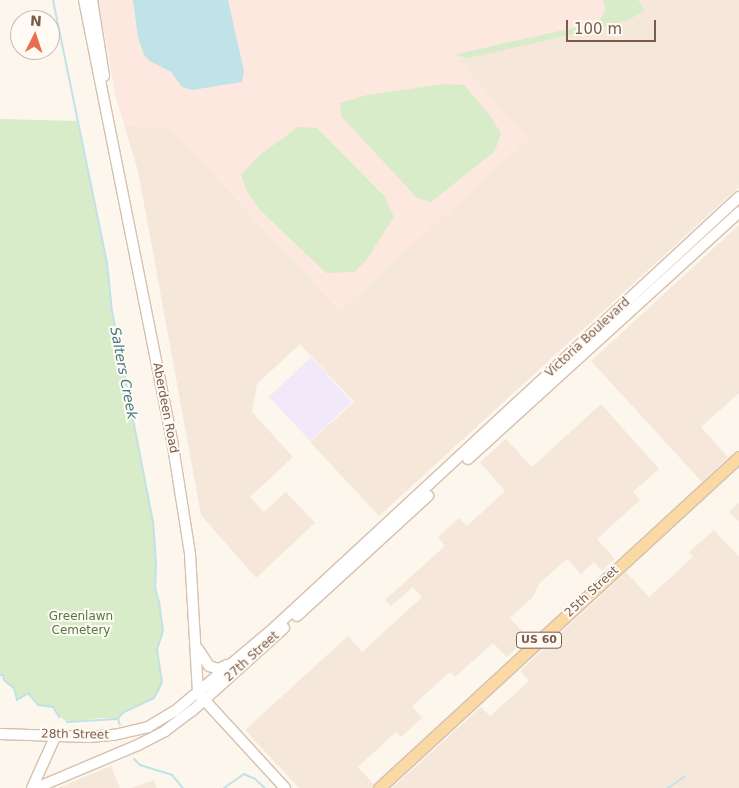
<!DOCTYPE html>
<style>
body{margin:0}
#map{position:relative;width:739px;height:788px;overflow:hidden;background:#fdf6ec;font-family:"DejaVu Sans",sans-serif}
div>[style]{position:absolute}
.residential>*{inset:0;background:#f5e8da}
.commercial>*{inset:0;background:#fde8e0}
.education>*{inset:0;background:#f3e8fa}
.green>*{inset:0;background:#d8ecc9}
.water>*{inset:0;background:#bfe3e8}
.stream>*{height:2px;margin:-1px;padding:0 1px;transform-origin:1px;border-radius:1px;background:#bfe3e8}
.roads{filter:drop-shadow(1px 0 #d6c0b0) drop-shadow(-1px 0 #d6c0b0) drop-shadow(0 1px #d6c0b0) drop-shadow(0 -1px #d6c0b0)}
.secondary>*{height:10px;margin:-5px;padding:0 5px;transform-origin:5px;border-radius:5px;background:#fff}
.primary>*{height:11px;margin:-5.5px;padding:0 5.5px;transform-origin:5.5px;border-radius:5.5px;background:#fbd9a5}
span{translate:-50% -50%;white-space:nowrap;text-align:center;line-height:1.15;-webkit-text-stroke:4px #fffaf3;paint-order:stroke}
.shield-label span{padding:1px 4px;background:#fffaf3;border:1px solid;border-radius:4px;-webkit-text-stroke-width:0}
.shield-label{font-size:11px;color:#7a5c4d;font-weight:700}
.street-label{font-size:12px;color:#7a5c4d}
.park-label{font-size:12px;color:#537a41}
.water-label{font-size:14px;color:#437c86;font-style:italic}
.north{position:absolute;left:10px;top:10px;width:50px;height:50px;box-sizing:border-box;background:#fffaf3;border:1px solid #cabbb1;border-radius:50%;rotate:4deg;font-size:14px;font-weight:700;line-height:20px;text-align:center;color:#7a5c4d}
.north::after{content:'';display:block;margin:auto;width:18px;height:22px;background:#e76f51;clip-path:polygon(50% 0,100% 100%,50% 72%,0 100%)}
.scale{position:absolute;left:566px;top:20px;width:90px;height:22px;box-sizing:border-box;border:2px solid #7a5c4d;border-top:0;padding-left:6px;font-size:15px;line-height:18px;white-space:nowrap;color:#7a5c4d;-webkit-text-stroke:4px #fffaf3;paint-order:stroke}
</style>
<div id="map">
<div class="residential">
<div style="clip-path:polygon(632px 0,739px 0,739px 187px,379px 516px,310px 442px,354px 402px,300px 344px,257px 384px,252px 412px,293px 457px,250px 497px,264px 512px,286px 492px,315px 523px,256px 578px,201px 515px,138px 171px,124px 125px,172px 129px,340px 311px,457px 59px,621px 20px)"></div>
<div style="clip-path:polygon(739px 225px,739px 393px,701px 427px,728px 457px,702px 482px,591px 361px)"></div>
<div style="clip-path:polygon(601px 404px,659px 469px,633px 492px,640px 500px,597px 539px,615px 559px,602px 571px,594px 562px,581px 574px,567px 559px,540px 583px,532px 598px,510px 618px,528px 638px,507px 657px,493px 643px,455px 677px,450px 672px,412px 706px,422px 718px,401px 737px,396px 732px,358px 767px,377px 788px,299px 788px,245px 730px,348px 636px,362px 652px,422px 597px,413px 587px,391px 606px,385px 600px,445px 546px,438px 537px,459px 518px,467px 526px,505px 491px,480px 462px,506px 439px,532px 467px)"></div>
<div style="clip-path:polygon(739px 503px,739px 522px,729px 512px)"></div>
<div style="clip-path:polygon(714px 530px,739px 557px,739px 788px,392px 788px,481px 707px,490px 716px,529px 681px,520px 671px,626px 572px,649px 597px,693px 557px,689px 552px)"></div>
<div style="clip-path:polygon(111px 766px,120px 788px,58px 788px)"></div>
<div style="clip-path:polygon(154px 780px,157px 788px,131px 788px)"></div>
</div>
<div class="commercial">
<div style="clip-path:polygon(96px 0,632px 0,621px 20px,457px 59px,529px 139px,340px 311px,172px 129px,124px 125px,115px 95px,106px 42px)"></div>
</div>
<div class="education">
<div style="clip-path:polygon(311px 357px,352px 402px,310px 441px,269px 397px)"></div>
</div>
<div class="green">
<div style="clip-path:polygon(603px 0,638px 0,645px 11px,628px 20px,600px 28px,469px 58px,453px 55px,599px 22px,605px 10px)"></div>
<div style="clip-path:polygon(443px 84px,464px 85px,488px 113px,501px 133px,495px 151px,431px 202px,417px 198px,341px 116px,340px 103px,367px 95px)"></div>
<div style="clip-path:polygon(0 119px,78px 121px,107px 263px,112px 311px,153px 521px,156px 563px,155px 588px,159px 602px,163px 635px,157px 650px,162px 679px,160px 690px,154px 698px,130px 708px,118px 719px,100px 718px,67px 722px,59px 716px,53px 707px,38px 705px,28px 693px,17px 700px,14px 688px,4px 680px,3px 675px,0 675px)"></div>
<div style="clip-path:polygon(298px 127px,317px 128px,385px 197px,394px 217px,367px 259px,355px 272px,326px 273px,259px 209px,246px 190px,241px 174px,261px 154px)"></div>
</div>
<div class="water">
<div style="clip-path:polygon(133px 0,228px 0,244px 71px,242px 82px,192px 90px,182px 87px,171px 72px,150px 61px,144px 55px,138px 37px)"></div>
</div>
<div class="stream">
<div style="left:53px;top:0;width:268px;rotate:78.4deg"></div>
<div style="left:107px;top:263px;width:48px;rotate:84.1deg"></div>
<div style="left:112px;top:311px;width:214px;rotate:79deg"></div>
<div style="left:153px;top:521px;width:42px;rotate:85.9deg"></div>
<div style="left:156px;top:563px;width:25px;rotate:92deg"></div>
<div style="left:155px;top:588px;width:15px;rotate:74deg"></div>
<div style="left:159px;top:602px;width:28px;rotate:82deg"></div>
<div style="left:163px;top:630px;width:21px;rotate:107deg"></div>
<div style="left:157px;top:650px;width:32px;rotate:81deg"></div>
<div style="left:162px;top:682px;width:18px;rotate:117deg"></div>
<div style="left:154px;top:698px;width:35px;rotate:155deg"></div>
<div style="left:122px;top:713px;width:7px;rotate:124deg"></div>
<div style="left:118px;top:719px;width:6px;rotate:72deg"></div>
<div style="left:0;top:675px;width:3px"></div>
<div style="left:3px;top:675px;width:5px;rotate:79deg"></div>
<div style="left:4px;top:680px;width:13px;rotate:39deg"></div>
<div style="left:14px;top:688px;width:12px;rotate:76deg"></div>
<div style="left:17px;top:700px;width:13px;rotate:-32deg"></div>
<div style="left:28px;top:693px;width:16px;rotate:50deg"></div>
<div style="left:38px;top:705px;width:15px;rotate:8deg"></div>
<div style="left:53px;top:707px;width:12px;rotate:59deg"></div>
<div style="left:67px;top:722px;width:50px;rotate:-3.4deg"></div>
<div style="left:134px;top:759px;width:8px;rotate:45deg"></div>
<div style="left:140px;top:765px;width:34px;rotate:17deg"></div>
<div style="left:172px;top:775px;width:17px;rotate:50deg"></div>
<div style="left:224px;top:788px;width:24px;rotate:-35deg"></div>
<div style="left:244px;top:774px;width:12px;rotate:24deg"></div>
<div style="left:255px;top:779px;width:13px;rotate:42deg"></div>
<div style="left:668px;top:788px;width:21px;rotate:-35deg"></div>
</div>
<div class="roads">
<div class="secondary">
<div style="left:84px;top:0;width:449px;rotate:78.7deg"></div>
<div style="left:172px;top:440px;width:115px;rotate:81deg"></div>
<div style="left:190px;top:554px;width:139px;rotate:86.7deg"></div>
<div style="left:198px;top:693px;width:129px;rotate:47.5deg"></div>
<div style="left:92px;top:0;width:77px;rotate:81deg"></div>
<div style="left:468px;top:459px;width:367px;rotate:-42.3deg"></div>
<div style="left:297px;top:616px;width:178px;rotate:-42.5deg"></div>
<div style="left:198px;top:649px;width:20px;rotate:57deg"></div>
<div style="left:209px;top:666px;width:10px;rotate:17deg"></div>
<div style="left:219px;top:669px;width:9px;rotate:-27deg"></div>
<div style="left:0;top:734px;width:89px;rotate:1.9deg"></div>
<div style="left:89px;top:737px;width:25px;rotate:-5deg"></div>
<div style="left:114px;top:735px;width:35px;rotate:-13deg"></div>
<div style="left:148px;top:727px;width:31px;rotate:-31deg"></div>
<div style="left:175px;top:711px;width:131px;rotate:-40deg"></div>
<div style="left:275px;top:627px;width:633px;rotate:-42.82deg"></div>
<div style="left:32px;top:788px;width:58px;rotate:-65.6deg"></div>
<div style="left:36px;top:788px;width:111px;rotate:-22.9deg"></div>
<div style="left:138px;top:745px;width:30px;rotate:-27deg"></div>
<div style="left:165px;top:731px;width:34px;rotate:-37deg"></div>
<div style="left:192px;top:711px;width:124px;rotate:-42.1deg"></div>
</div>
<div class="primary">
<div style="left:379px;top:788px;width:489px;rotate:-42.6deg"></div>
</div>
</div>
<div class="shield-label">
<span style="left:539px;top:640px">US 60</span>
</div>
<div class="street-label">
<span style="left:588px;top:338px;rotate:-43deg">Victoria Boulevard</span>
<span style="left:165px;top:408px;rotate:79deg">Aberdeen Road</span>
<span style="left:592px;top:592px;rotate:-43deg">25th Street</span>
<span style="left:252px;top:657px;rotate:-42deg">27th Street</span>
<span style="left:75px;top:735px;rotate:1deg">28th Street</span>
</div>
<div class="park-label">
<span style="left:81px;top:624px">Greenlawn<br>Cemetery</span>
</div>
<div class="water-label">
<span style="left:124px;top:373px;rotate:79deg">Salters Creek</span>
</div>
<div class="north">N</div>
<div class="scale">100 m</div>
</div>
